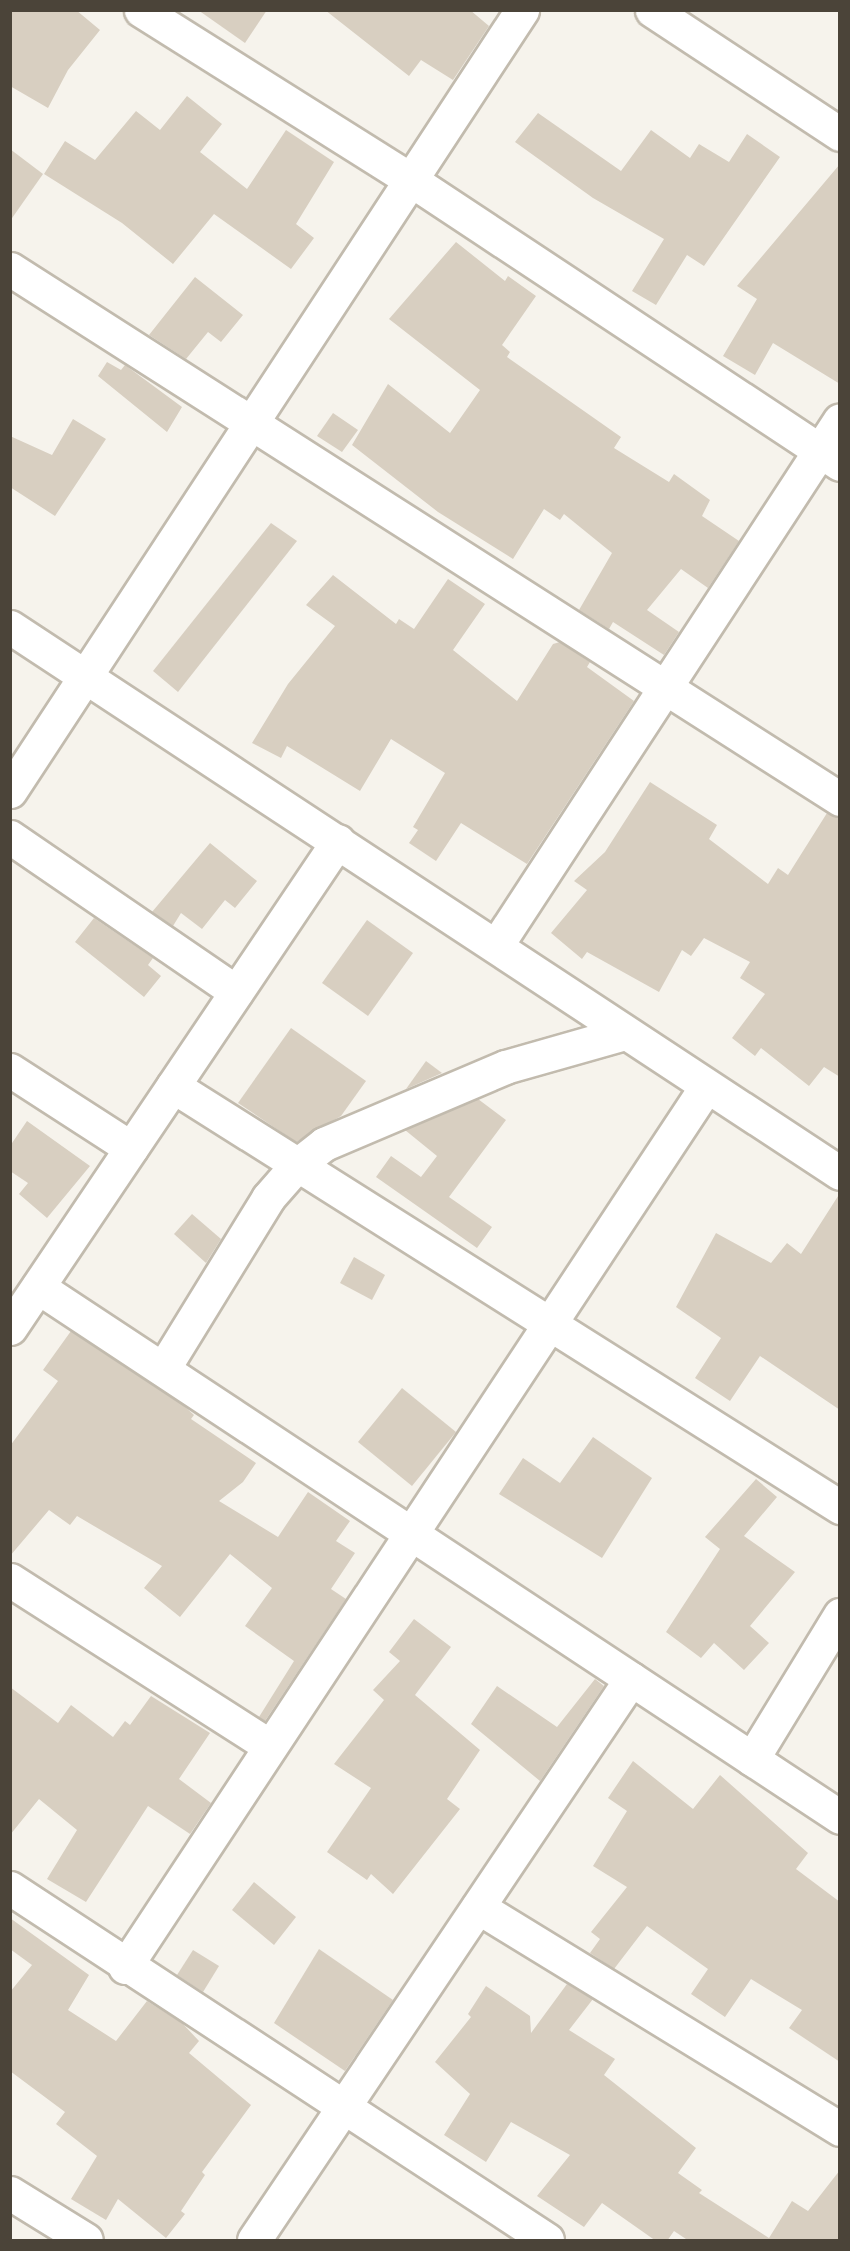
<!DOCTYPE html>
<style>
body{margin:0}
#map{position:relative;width:850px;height:2251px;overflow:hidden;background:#f6f3ec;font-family:Ubuntu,sans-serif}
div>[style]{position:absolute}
.building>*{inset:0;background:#d8cfc1}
.roads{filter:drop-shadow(2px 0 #c2bbae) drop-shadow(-2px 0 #c2bbae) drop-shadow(0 2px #c2bbae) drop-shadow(0 -2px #c2bbae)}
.street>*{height:33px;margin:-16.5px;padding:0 16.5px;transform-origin:16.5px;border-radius:16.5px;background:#fff}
span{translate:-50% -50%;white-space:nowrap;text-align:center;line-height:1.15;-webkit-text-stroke:4.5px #fff;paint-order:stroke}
.frame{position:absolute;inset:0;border:12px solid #4b4439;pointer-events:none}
</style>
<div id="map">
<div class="building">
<div style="clip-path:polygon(10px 10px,76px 10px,100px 30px,68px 70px,48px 108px,10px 86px)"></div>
<div style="clip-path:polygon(198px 10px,267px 10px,245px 43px)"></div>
<div style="clip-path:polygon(325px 10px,470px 10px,489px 26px,453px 80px,421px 60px,409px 76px)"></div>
<div style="clip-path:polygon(187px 96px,222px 124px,200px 152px,247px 189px,286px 130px,334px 162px,296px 224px,314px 238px,291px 269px,214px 214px,173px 264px,122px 223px,44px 174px,65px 141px,95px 160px,136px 111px,160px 130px)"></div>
<div style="clip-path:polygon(538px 113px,621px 171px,651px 130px,690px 158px,699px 144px,729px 162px,747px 134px,780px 157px,704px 266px,687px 255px,656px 305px,632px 291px,664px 239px,593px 198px,515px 142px)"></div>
<div style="clip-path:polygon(10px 149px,43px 174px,10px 221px)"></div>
<div style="clip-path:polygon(840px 164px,840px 384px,773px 343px,755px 375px,723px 356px,757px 299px,737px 286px)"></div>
<div style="clip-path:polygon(456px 242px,505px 281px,508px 276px,536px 296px,502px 345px,510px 352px,507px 357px,621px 437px,614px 448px,669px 482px,674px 474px,710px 500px,702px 516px,739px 541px,708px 588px,681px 569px,647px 610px,679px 632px,664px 655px,613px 622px,609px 629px,579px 610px,612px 553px,564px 514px,560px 520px,544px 509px,513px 559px,438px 512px,352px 445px,388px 384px,450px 433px,480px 390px,389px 319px)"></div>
<div style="clip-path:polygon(195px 277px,243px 315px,221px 342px,208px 332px,186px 359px,149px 335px)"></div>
<div style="clip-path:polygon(107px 362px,121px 370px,125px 365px,182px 407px,167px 432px,98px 376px)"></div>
<div style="clip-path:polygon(333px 413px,358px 430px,342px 452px,317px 436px)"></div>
<div style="clip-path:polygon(73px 419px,106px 439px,55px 516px,10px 487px,10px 436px,52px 455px)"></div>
<div style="clip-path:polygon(271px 523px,297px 541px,178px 692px,153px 671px)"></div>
<div style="clip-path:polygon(333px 575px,396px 624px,399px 619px,414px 629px,448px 579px,485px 604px,453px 650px,517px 701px,553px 644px,560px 642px,590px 662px,587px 667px,634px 701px,527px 864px,461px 823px,436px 861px,409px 843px,418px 830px,413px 827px,445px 773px,391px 739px,360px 791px,287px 746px,281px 758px,252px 743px,288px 684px,335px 626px,306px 605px)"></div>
<div style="clip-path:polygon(650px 782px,717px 825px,709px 839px,768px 884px,778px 868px,788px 875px,827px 813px,840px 818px,840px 1077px,824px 1067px,809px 1086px,761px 1048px,755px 1056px,732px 1038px,765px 994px,740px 978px,750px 962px,704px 938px,691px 956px,682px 950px,659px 992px,587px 952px,582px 959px,551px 933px,587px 890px,574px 881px,605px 852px)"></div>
<div style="clip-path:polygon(210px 843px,257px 881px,235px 908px,225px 900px,202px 929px,181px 913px,173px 926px,152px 912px)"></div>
<div style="clip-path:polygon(94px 918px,153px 958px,148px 965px,161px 976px,144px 997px,75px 942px)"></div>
<div style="clip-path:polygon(367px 920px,413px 953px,368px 1016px,322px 983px)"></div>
<div style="clip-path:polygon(291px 1028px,366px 1081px,341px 1116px,296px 1142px,238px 1103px)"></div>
<div style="clip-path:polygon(426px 1061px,442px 1073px,406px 1089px)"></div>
<div style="clip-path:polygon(478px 1099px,506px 1120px,449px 1197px,492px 1227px,477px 1248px,376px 1177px,391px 1156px,421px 1177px,437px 1156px,405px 1130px)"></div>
<div style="clip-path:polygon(27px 1121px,90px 1166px,47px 1218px,19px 1194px,28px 1183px,10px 1171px,10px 1146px)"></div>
<div style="clip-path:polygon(840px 1193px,840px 1410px,760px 1356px,730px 1401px,695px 1378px,721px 1338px,676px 1307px,716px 1233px,771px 1263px,787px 1243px,801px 1254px)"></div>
<div style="clip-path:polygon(192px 1214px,221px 1239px,206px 1263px,174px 1234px)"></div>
<div style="clip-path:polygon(354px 1257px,385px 1275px,372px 1300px,340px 1283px)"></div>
<div style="clip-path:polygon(71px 1331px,183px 1405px,194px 1415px,191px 1419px,256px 1463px,243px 1482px,219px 1501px,278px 1537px,308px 1492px,350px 1521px,336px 1541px,355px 1553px,331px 1589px,346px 1599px,265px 1721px,259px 1717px,294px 1661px,245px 1626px,272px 1588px,230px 1554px,180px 1617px,144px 1588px,162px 1566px,77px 1516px,70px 1525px,49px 1510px,10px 1556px,10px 1446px,58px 1381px,43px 1370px)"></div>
<div style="clip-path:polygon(402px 1388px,456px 1432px,412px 1486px,358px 1442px)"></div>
<div style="clip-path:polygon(593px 1437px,652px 1478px,602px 1558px,499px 1494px,523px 1458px,560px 1483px)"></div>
<div style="clip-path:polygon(756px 1479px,777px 1497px,744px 1536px,795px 1572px,750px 1626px,769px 1643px,744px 1670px,714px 1643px,701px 1658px,666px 1632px,720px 1549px,705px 1537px)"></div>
<div style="clip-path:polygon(414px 1619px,451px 1647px,415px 1695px,480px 1750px,447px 1799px,460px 1809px,393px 1894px,371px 1874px,367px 1880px,327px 1852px,371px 1788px,334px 1764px,384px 1700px,373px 1690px,400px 1661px,389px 1652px)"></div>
<div style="clip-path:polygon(595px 1679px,604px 1686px,540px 1781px,471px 1724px,497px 1686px,557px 1727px)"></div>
<div style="clip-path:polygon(10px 1687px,58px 1723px,71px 1705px,113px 1737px,125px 1721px,130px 1725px,151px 1696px,210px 1733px,179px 1779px,211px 1803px,190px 1834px,148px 1806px,86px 1902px,47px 1879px,77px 1830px,39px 1799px,10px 1835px)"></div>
<div style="clip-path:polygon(633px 1761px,693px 1809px,720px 1775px,808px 1853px,796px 1869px,840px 1902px,840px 2062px,789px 2028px,802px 2010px,751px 1979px,725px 2017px,691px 1994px,708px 1969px,647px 1926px,614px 1969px,590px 1953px,600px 1939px,591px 1932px,627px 1887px,593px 1866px,627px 1811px,608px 1798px)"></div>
<div style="clip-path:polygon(254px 1882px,296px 1917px,274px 1945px,232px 1910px)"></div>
<div style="clip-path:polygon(10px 1918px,89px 1975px,68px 2010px,116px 2041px,147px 2001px,182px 2023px,199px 2041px,189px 2053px,251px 2105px,202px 2172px,205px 2175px,181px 2211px,185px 2214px,166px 2238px,118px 2199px,106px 2220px,71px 2199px,97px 2156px,56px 2124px,65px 2112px,10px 2071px,10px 1992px,32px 1965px,10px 1949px)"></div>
<div style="clip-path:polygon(319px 1949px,393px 2000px,345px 2071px,274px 2023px)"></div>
<div style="clip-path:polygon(193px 1950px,219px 1966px,203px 1992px,177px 1975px)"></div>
<div style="clip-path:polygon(567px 1984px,593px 1999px,569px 2030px,615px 2059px,604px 2075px,696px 2148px,678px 2173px,702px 2190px,699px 2193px,769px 2238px,792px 2201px,808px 2211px,840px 2170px,840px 2241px,689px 2241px,674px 2231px,667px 2241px,656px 2241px,602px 2203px,584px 2227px,537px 2196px,570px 2155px,511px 2122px,486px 2162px,444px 2135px,470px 2094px,435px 2062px,471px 2017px,468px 2014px,486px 1986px,530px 2016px,531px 2033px)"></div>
</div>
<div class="roads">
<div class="street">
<div style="left:141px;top:10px;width:319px;rotate:32.2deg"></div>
<div style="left:411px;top:180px;width:514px;rotate:33.5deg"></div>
<div style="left:652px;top:10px;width:225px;rotate:33.4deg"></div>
<div style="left:10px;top:269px;width:985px;rotate:32.56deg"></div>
<div style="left:10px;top:627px;width:993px;rotate:33.34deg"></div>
<div style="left:10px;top:791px;width:934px;rotate:-56.75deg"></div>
<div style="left:10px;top:837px;width:274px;rotate:34.4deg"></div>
<div style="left:496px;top:946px;width:628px;rotate:-56.82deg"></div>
<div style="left:10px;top:1070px;width:144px;rotate:32.8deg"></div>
<div style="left:173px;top:1086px;width:789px;rotate:32.26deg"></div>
<div style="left:38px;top:1287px;width:961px;rotate:33.46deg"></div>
<div style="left:10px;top:1328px;width:587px;rotate:-56.04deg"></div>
<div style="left:163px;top:1369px;width:201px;rotate:-58.4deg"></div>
<div style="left:268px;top:1198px;width:43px;rotate:-48.8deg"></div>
<div style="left:296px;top:1166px;width:36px;rotate:-38deg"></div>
<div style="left:324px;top:1144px;width:197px;rotate:-23deg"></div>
<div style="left:505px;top:1067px;width:124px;rotate:-15.9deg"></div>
<div style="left:10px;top:1580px;width:308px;rotate:32.6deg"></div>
<div style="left:752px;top:1759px;width:169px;rotate:-58.6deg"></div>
<div style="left:10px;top:1888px;width:642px;rotate:33.24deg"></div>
<div style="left:478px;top:1907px;width:425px;rotate:31.5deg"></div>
<div style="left:125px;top:1967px;width:1054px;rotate:-56.57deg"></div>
<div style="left:10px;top:2193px;width:89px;rotate:31.7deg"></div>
<div style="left:254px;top:2240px;width:676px;rotate:-56.1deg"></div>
</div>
</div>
<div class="frame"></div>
</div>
